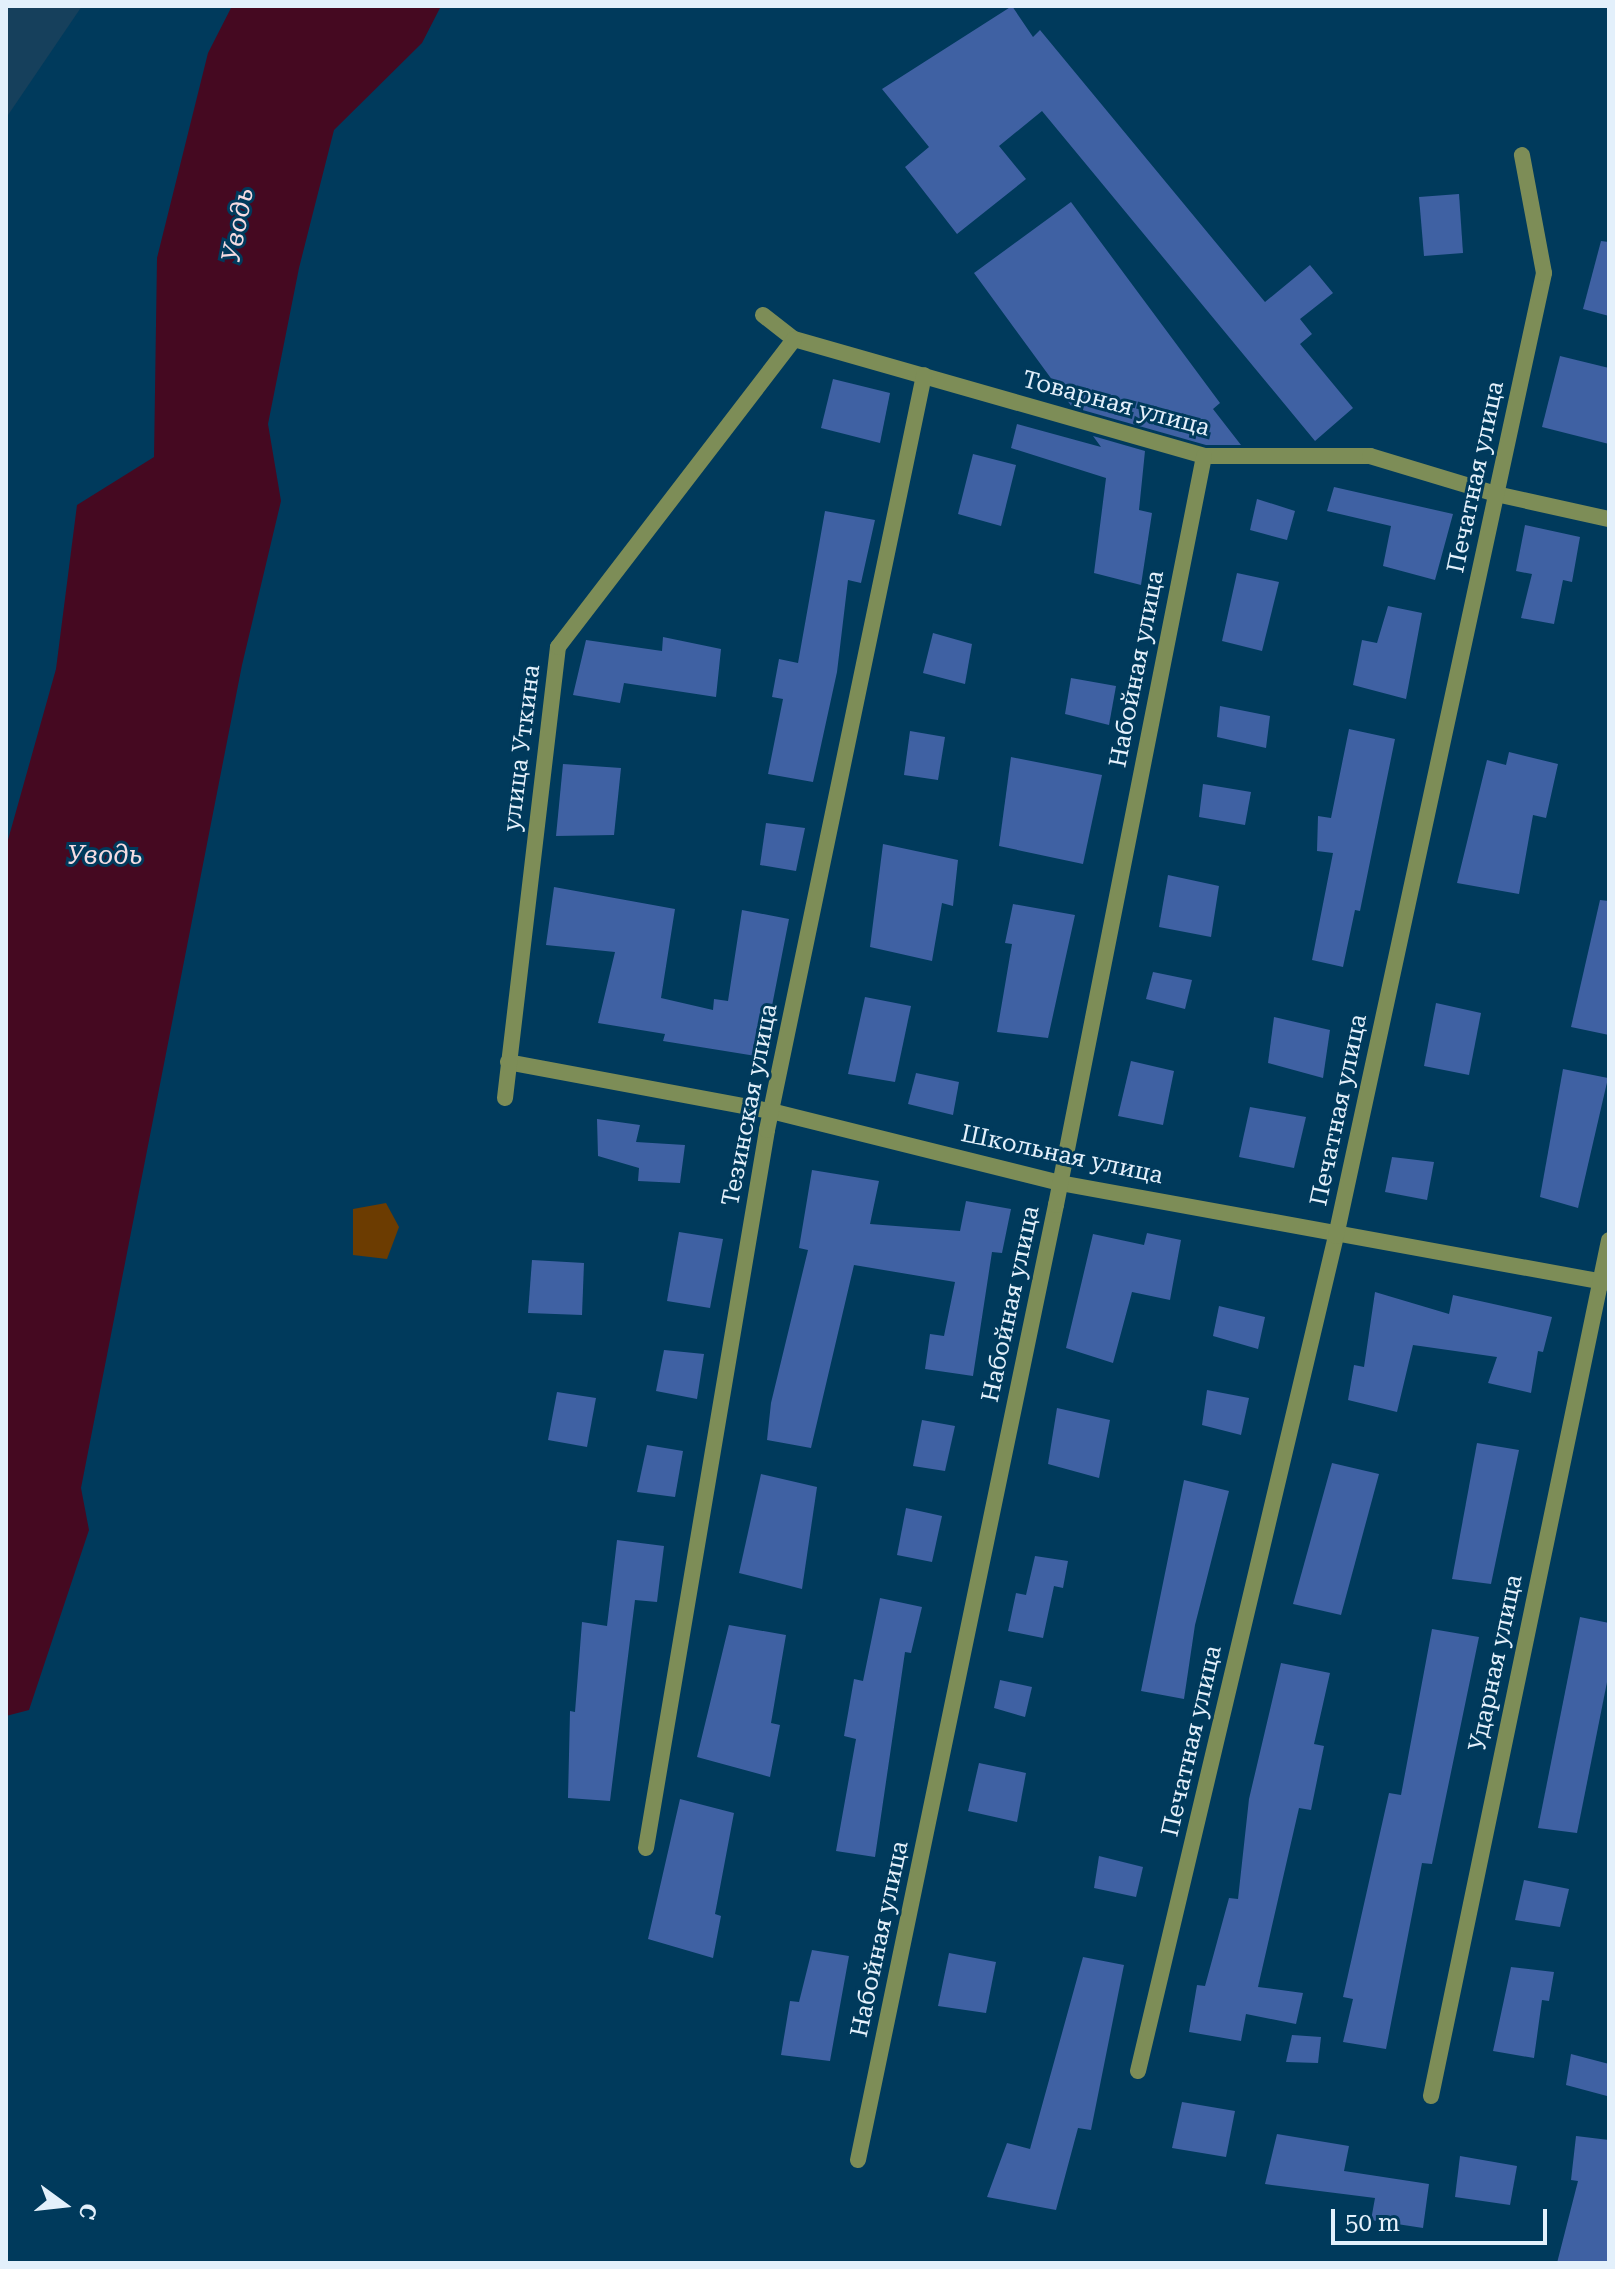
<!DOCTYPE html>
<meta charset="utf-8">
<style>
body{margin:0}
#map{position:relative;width:1615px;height:2269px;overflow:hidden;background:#003a5c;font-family:"Roboto Serif",serif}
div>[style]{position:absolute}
.built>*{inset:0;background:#16405c}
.green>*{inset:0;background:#6c3c01}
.water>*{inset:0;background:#450921}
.building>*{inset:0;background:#3f61a3}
.minor>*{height:16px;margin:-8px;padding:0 8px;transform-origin:8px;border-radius:8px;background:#7d8d57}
span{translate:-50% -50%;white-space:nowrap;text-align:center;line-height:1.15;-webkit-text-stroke:6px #003a5c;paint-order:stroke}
.street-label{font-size:24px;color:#e3f0fb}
.water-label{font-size:26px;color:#f5dce2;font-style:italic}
.frame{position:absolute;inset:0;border:8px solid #e3f0fb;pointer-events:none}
.north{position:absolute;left:24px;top:2165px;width:80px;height:80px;-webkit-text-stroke:6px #003a5c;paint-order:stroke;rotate:105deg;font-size:22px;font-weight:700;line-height:32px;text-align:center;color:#e3f0fb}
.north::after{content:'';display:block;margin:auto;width:28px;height:36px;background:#e3f0fb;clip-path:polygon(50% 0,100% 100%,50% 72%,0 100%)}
.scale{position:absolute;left:1331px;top:2209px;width:216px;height:36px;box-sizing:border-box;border:4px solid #e3f0fb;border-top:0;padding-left:10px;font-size:24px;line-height:28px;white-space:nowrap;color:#e3f0fb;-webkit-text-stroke:6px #003a5c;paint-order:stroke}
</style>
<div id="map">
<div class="built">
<div style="clip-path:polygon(6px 6px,82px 6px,6px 118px)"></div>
</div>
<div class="green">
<div style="clip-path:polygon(386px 1203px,399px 1227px,387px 1259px,353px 1255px,353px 1209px)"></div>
</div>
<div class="water">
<div style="clip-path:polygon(232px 6px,441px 6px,422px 43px,334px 130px,299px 268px,268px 424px,281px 501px,242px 665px,81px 1488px,89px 1530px,29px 1710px,6px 1716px,6px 847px,56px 669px,77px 505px,154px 457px,157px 258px,208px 53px)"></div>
</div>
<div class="building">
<div style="clip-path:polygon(1012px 6px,1033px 37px,1040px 30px,1265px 302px,1310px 265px,1333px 293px,1300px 319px,1312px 334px,1300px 344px,1353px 408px,1315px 441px,1042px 111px,999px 146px,1026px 179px,957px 234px,905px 167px,929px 147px,882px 89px)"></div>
<div style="clip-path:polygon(1459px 194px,1463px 253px,1424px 256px,1419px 197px)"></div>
<div style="clip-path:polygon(1071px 202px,1220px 403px,1213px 409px,1241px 445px,1206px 445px,1072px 407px,974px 273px)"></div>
<div style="clip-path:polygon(1601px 241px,1609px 242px,1609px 316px,1583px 309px)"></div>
<div style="clip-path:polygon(1560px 356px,1609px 368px,1609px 444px,1542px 427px)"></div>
<div style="clip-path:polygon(833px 379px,890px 393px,880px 443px,821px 428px)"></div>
<div style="clip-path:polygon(1017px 424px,1101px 447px,1093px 436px,1145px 451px,1139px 510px,1152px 513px,1141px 585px,1094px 573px,1106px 478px,1011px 448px)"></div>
<div style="clip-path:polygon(973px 454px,1016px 465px,1001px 526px,958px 514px)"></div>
<div style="clip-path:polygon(1334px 487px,1453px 514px,1435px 580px,1383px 566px,1391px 526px,1327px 511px)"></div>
<div style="clip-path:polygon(1257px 499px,1295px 511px,1287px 540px,1250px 530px)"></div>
<div style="clip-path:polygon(825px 511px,875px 520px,861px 583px,848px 580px,837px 672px,813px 782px,768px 774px,783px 699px,772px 697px,779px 659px,798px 663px)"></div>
<div style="clip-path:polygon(1525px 525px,1580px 537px,1572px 582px,1563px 580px,1554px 624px,1521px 618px,1532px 574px,1516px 571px)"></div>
<div style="clip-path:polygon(1237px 573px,1279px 582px,1262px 651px,1222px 641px)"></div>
<div style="clip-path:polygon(1388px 606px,1422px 613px,1406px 699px,1353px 685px,1362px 640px,1377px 643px)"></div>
<div style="clip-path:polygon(933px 633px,972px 644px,965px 684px,923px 673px)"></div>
<div style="clip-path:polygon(663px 637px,721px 649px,716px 697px,624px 683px,620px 703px,573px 695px,586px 640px,662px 651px)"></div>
<div style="clip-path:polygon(1071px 678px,1116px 686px,1109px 725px,1065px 714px)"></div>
<div style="clip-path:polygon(1220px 706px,1270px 716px,1266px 748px,1217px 737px)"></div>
<div style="clip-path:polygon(1349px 729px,1395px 739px,1360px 911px,1355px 910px,1343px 967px,1312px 960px,1333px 853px,1317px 851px,1318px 816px,1331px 818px)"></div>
<div style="clip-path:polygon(910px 731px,945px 737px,938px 780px,904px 775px)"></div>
<div style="clip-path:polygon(1509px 752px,1558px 764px,1546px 818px,1533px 815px,1519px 894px,1457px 883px,1487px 760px,1506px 765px)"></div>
<div style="clip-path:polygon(1011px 757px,1102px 775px,1083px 864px,999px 846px)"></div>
<div style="clip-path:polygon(563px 764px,621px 768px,614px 835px,556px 836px)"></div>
<div style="clip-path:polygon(1203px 784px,1251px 792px,1245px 825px,1199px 817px)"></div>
<div style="clip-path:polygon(766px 823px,805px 828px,796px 871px,760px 865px)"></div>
<div style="clip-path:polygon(883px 844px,958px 860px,953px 906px,942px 903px,932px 961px,870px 947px)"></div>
<div style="clip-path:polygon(1168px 875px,1219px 886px,1211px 937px,1159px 927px)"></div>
<div style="clip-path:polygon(554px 887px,675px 909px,661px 998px,713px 1010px,714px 999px,728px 1001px,742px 910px,789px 919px,762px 1057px,663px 1041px,665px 1034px,598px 1023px,615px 952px,546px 945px)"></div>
<div style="clip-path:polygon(1600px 900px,1609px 901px,1609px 1035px,1571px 1027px)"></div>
<div style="clip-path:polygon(1013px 904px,1075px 915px,1048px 1038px,997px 1032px,1012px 944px,1005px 943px)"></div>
<div style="clip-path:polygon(1153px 972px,1192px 980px,1185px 1009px,1146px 999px)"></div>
<div style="clip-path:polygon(865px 997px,911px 1006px,895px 1082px,848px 1074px)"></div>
<div style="clip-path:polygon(1436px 1003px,1481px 1013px,1469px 1075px,1424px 1066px)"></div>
<div style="clip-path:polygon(1274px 1017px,1330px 1030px,1323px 1078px,1268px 1063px)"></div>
<div style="clip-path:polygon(1131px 1061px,1174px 1071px,1163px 1125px,1118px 1116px)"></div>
<div style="clip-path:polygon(1563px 1069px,1608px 1078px,1578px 1208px,1540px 1197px)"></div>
<div style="clip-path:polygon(916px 1073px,959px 1082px,953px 1115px,908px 1104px)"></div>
<div style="clip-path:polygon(1250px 1107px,1306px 1117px,1294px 1168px,1239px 1157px)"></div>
<div style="clip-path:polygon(597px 1119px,640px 1125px,636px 1142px,685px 1145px,680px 1183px,638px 1181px,639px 1168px,598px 1156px)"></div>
<div style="clip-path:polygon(1392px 1157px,1434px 1162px,1427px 1200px,1385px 1192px)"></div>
<div style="clip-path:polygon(812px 1170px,879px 1181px,870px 1224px,960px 1231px,966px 1201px,1011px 1209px,1002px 1253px,992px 1252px,973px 1376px,925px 1369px,930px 1334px,944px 1336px,955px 1282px,854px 1265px,811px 1448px,767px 1440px,771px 1403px,808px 1250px,799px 1248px)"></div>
<div style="clip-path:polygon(679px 1232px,723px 1239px,710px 1308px,667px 1301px)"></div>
<div style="clip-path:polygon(1147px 1233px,1181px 1240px,1170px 1300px,1132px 1292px,1113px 1363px,1066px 1348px,1093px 1234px,1144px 1245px)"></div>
<div style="clip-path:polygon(532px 1260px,584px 1263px,582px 1315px,528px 1313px)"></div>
<div style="clip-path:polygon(1375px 1292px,1449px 1314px,1453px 1295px,1552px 1317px,1543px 1352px,1538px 1351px,1531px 1393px,1488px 1383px,1497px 1357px,1413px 1345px,1397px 1412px,1348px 1400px,1354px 1365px,1364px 1367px)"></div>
<div style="clip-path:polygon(1219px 1306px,1265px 1317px,1258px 1349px,1213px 1336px)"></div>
<div style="clip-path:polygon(664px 1350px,704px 1354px,697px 1399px,656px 1391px)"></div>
<div style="clip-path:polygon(1207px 1390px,1249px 1398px,1241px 1435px,1202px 1425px)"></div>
<div style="clip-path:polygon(557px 1392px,596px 1398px,587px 1447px,548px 1440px)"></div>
<div style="clip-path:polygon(1057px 1408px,1110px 1420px,1099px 1478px,1048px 1464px)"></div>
<div style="clip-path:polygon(922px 1420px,955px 1426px,945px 1471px,913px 1466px)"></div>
<div style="clip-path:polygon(1477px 1443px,1519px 1450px,1491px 1584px,1452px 1579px)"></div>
<div style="clip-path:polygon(647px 1445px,683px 1451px,675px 1497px,637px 1492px)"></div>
<div style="clip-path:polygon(1332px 1463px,1379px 1474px,1341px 1615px,1293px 1604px)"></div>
<div style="clip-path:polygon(761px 1474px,817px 1487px,802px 1589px,739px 1573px)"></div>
<div style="clip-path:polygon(1184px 1480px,1229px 1491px,1195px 1625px,1184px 1699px,1141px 1691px)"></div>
<div style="clip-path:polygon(906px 1508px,942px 1516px,932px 1562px,897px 1555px)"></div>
<div style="clip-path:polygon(617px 1540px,664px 1546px,657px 1602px,635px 1600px,610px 1801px,568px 1798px,570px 1711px,575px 1712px,582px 1622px,607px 1626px)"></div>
<div style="clip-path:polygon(1035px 1556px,1068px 1561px,1063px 1588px,1054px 1586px,1043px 1638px,1008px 1631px,1016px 1593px,1026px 1595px)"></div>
<div style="clip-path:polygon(880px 1598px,922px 1607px,911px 1653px,905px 1652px,875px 1857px,836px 1851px,856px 1739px,844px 1736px,854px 1679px,863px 1681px)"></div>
<div style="clip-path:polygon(1580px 1617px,1609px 1623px,1609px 1672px,1577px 1833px,1538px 1828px)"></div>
<div style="clip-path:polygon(729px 1625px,786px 1635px,771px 1723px,780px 1725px,770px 1777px,697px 1757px)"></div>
<div style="clip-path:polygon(1432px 1629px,1479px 1637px,1432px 1864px,1422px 1863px,1386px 2049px,1343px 2042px,1353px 1999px,1343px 1997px,1389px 1793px,1401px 1795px)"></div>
<div style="clip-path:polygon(1281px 1663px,1330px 1673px,1314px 1744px,1324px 1746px,1311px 1810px,1299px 1808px,1258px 1987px,1303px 1993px,1296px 2024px,1246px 2014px,1241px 2041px,1189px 2032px,1197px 1985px,1205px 1986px,1229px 1898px,1238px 1899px,1249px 1799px)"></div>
<div style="clip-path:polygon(1000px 1680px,1032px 1687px,1025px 1717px,994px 1708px)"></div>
<div style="clip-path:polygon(979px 1763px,1026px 1773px,1017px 1822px,968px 1811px)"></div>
<div style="clip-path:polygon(680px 1799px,734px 1813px,715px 1914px,721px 1916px,713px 1958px,648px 1939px)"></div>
<div style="clip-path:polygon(1099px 1856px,1143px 1867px,1136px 1897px,1094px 1888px)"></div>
<div style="clip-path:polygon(1524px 1880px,1569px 1889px,1560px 1927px,1515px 1920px)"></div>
<div style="clip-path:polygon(812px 1950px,849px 1956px,830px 2061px,781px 2055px,790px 2001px,799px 2002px)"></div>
<div style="clip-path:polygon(949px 1953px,996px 1962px,986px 2013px,938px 2006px)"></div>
<div style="clip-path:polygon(1083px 1957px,1124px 1965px,1091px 2130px,1078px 2128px,1056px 2210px,987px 2197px,1007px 2143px,1030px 2149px)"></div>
<div style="clip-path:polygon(1511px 1967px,1554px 1972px,1549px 2001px,1542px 2000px,1534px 2058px,1493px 2051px)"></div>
<div style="clip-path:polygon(1292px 2035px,1321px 2037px,1318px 2063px,1286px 2062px)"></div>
<div style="clip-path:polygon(1571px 2054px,1609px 2064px,1607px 2096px,1566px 2085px)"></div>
<div style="clip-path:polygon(1182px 2102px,1235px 2111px,1226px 2157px,1172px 2148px)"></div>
<div style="clip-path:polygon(1277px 2134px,1349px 2146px,1344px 2171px,1429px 2184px,1423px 2228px,1371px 2220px,1375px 2198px,1265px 2184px)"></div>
<div style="clip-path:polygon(1576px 2136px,1609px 2140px,1609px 2263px,1557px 2263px,1578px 2181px,1571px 2180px)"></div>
<div style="clip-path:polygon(1460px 2156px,1517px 2166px,1510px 2205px,1455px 2197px)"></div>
</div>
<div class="minor">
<div style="left:763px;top:315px;width:39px;rotate:38deg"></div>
<div style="left:794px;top:339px;width:426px;rotate:15.9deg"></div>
<div style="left:1204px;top:456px;width:166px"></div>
<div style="left:1370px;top:456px;width:132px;rotate:16.8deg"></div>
<div style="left:1496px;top:494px;width:116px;rotate:12.5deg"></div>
<div style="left:508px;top:1062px;width:268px;rotate:10.6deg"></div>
<div style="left:771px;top:1111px;width:298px;rotate:14deg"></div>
<div style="left:1060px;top:1183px;width:558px;rotate:10.32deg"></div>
<div style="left:505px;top:1098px;width:454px;rotate:-83.3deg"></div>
<div style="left:558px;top:647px;width:388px;rotate:-52.5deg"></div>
<div style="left:646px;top:1848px;width:728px;rotate:-80.43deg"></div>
<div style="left:767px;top:1130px;width:771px;rotate:-78.25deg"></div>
<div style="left:1138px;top:2071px;width:858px;rotate:-76.66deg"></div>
<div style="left:1336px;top:1236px;width:985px;rotate:-77.81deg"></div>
<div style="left:1544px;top:273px;width:120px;rotate:-100.6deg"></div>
<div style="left:1431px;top:2096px;width:874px;rotate:-78.25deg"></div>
<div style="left:858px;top:2160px;width:975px;rotate:-78.29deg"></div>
<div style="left:1056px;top:1205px;width:763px;rotate:-78.82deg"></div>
</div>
<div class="street-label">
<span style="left:1116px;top:404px;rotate:15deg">Товарная улица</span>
<span style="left:1476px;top:477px;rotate:-78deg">Печатная улица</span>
<span style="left:1137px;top:669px;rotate:-79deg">Набойная улица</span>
<span style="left:522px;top:748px;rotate:-83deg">улица Уткина</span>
<span style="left:750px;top:1105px;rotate:-79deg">Тезинская улица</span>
<span style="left:1339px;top:1110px;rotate:-78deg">Печатная улица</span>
<span style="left:1062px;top:1155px;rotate:12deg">Школьная улица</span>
<span style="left:1011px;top:1304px;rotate:-78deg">Набойная улица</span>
<span style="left:1496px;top:1663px;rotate:-78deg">Ударная улица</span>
<span style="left:1192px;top:1741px;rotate:-77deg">Печатная улица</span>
<span style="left:880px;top:1939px;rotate:-78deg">Набойная улица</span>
</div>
<div class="water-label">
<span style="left:238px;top:225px;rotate:-79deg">Уводь</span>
<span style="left:105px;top:856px">Уводь</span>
</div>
<div class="frame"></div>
<div class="north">С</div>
<div class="scale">50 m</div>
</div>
